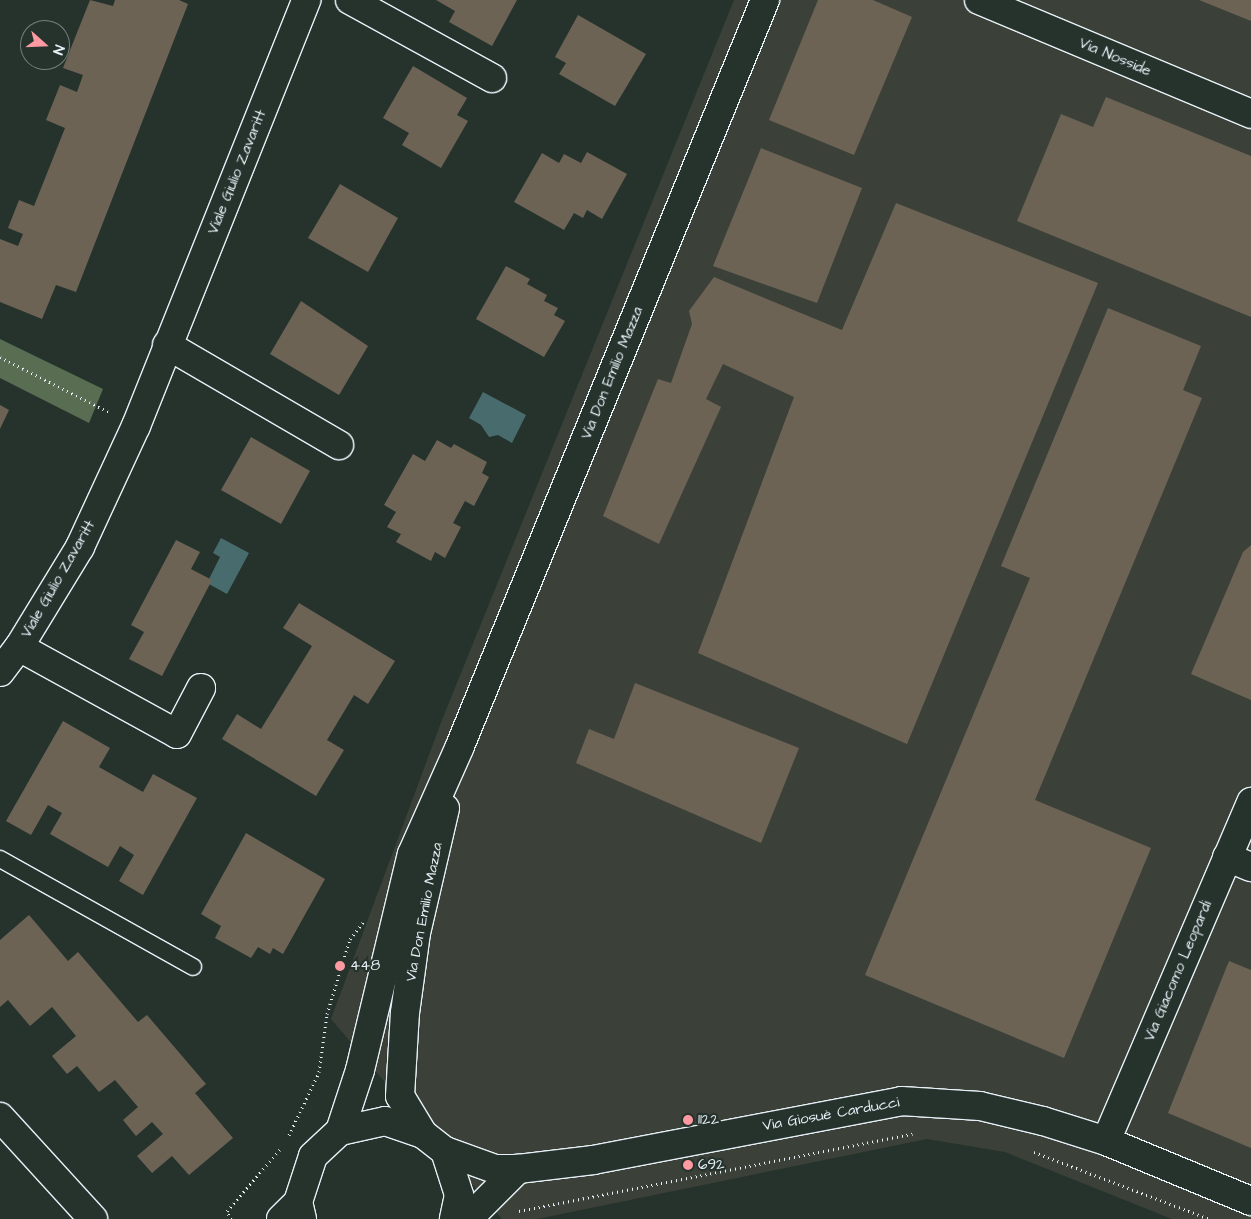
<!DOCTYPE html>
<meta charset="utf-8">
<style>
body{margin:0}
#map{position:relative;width:1251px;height:1219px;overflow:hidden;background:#26332d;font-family:"Architects Daughter",sans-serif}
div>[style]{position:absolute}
.built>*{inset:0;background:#3b4139}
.green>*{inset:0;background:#586d51}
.water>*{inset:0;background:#486b6d}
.building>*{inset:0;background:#6c6355}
.path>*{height:3px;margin-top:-1.5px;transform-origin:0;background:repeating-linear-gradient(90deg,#e8f1f8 0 1px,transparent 0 5px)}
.roads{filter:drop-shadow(1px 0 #e8f1f8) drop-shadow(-1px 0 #e8f1f8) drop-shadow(0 1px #e8f1f8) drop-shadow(0 -1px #e8f1f8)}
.service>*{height:16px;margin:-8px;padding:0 8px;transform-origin:8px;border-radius:8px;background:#26332d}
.minor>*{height:28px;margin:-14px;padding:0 14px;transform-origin:14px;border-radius:14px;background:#26332d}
.tertiary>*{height:28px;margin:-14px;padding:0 14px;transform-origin:14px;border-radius:14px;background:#26332d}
.dots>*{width:14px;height:14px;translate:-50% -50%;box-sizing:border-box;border:2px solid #26332d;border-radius:50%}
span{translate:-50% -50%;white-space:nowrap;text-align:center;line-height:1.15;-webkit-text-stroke:4.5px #26332d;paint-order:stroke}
.street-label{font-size:15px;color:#e8f1f8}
.poi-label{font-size:15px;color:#e8f1f8}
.left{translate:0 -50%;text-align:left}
.north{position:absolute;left:20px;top:20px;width:50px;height:50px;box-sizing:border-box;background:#26332d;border:1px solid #747f7e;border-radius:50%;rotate:110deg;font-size:14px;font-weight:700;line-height:20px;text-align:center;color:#e8f1f8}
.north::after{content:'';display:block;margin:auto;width:18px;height:22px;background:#ff9aa2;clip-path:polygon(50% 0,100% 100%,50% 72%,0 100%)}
</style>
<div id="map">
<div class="built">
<div style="clip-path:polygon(734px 0,1251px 0,1251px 1219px,1172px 1219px,1005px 1152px,927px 1139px,537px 1219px,502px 1219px,331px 1019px,442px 720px)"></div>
</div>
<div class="green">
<div style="clip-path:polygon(0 339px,103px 389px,89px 423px,0 378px)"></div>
</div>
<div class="water">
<div style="clip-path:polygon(483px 392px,526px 415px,512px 443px,498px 435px,489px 437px,481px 425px,469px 418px)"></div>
<div style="clip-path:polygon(221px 538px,249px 553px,227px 594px,207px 583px,220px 557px,213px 553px)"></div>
</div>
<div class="building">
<div style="clip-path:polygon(90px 0,113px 6px,115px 0,179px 0,188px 4px,76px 292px,56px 285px,42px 319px,0 302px,0 239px,18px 246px,23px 234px,8px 228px,19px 200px,34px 206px,65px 128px,46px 120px,60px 85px,77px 92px,83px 75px,63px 68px)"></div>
<div style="clip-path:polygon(436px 0,517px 0,492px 46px,449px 22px,455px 11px)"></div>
<div style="clip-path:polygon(818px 0,873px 0,912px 17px,854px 155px,769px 120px)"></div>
<div style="clip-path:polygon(1199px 0,1251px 0,1251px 21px)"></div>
<div style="clip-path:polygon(578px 15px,646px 54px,615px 106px,559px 74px,566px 63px,555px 57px)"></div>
<div style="clip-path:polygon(413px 66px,467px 98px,457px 115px,468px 121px,441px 168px,402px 145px,409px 133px,383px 118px)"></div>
<div style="clip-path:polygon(1106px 97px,1251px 156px,1251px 317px,1017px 221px,1061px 114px,1093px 127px)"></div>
<div style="clip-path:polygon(761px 148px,862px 188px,817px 303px,713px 266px)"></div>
<div style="clip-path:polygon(587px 152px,627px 174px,602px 219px,587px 210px,583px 218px,574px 213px,564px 230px,514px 202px,542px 153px,559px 163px,564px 154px,581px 163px)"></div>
<div style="clip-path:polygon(340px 184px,398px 218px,368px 272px,308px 238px)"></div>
<div style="clip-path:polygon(896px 203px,1098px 283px,907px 744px,698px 653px,794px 397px,723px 364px,706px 399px,721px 407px,659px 544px,603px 516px,658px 379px,671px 383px,692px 324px,689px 311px,714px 277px,842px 330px)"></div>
<div style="clip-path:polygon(506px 266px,530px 279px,527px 284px,547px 295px,544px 301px,558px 308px,554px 315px,565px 321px,544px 357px,476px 319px)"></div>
<div style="clip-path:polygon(301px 301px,368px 346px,339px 395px,270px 354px)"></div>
<div style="clip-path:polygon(1108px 308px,1201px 346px,1183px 390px,1202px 398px,1035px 800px,1151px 848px,1064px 1058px,865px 975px,1030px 578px,1001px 566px)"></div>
<div style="clip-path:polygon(0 405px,9px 410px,0 429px)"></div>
<div style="clip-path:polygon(251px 437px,310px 471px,281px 524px,221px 490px)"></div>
<div style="clip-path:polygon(437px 440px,451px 448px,454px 444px,487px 462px,482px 473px,489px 477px,474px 506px,465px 501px,453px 523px,461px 527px,445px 558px,435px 552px,431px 561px,396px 542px,401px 534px,387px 527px,396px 512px,384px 505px,413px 454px,425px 461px)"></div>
<div style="clip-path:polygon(176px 540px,200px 552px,191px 569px,212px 580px,162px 676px,129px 659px,144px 632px,131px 625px)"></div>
<div style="clip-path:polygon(1251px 545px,1251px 700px,1191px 674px,1243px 552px)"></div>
<div style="clip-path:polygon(299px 603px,395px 661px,368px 704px,354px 695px,327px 740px,344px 750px,316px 796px,222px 739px,237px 714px,261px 729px,312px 646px,283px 628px)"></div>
<div style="clip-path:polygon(635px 683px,799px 748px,761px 843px,576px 763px,589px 729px,614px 739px)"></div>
<div style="clip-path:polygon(63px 721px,110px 748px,99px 767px,143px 792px,153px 774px,197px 798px,143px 895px,119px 881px,134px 855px,120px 846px,108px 867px,50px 834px,62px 813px,48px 805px,31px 835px,6px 821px)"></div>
<div style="clip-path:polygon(246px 833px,325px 879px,283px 954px,273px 948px,270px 954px,258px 947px,251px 958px,215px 938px,221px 926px,201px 914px)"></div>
<div style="clip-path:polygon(29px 915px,68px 961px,78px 952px,138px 1022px,147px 1015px,206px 1084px,195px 1093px,233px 1138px,189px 1175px,172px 1156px,152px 1173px,137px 1156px,163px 1134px,152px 1122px,136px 1136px,123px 1120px,138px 1107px,115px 1080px,99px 1092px,77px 1066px,67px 1074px,52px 1056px,76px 1036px,52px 1007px,30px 1026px,8px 1000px,0 1007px,0 940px)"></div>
<div style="clip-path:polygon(1229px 961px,1251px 970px,1251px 1148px,1168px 1113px)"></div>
</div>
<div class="path">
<div style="left:0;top:357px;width:122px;rotate:26.8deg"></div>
<div style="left:289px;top:1135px;width:70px;rotate:-64.5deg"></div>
<div style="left:319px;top:1072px;width:59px;rotate:-82.1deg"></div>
<div style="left:327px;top:1014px;width:78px;rotate:-73deg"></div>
<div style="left:350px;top:939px;width:23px;rotate:-52deg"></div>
<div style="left:1034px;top:1152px;width:187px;rotate:20.9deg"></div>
<div style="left:519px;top:1211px;width:401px;rotate:-11.1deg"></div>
<div style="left:231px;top:1219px;width:9px;rotate:-117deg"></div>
<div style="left:227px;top:1211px;width:84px;rotate:-49.3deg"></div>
</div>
<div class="roads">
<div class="service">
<div style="left:0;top:859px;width:221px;rotate:29.2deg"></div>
</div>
<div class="minor">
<div style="left:350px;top:0;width:162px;rotate:28.8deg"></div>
<div style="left:979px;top:0;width:295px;rotate:22.7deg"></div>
<div style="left:167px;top:345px;width:199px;rotate:30.2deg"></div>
<div style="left:19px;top:647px;width:180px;rotate:28.8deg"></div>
<div style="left:177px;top:734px;width:52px;rotate:-62.4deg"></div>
<div style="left:0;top:672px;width:31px;rotate:-53deg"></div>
<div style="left:19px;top:647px;width:117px;rotate:-58.6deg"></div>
<div style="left:80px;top:547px;width:133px;rotate:-65.2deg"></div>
<div style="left:136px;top:426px;width:459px;rotate:-68.2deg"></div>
<div style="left:1227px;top:857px;width:26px;rotate:23deg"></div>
<div style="left:0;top:1117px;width:138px;rotate:47.6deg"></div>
<div style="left:1106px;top:1141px;width:369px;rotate:-66.8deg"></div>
<div style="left:445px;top:1151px;width:53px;rotate:19.8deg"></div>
<div style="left:495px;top:1169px;width:23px"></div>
<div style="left:518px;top:1169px;width:76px;rotate:-6.8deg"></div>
<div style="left:593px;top:1160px;width:314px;rotate:-10.8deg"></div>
<div style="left:901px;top:1101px;width:79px;rotate:3.6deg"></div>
<div style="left:980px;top:1106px;width:65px;rotate:13.4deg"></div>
<div style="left:1043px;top:1121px;width:66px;rotate:17.6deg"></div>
<div style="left:1106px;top:1141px;width:157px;rotate:22.5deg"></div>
<div style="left:281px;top:1219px;width:24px;rotate:-45deg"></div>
<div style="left:468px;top:1219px;width:71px;rotate:-45deg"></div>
</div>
<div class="tertiary">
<div style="left:340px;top:1131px;width:64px;rotate:-71.8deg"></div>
<div style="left:360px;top:1070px;width:222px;rotate:-76.5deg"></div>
<div style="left:412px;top:854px;width:118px;rotate:-66deg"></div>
<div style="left:460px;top:746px;width:806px;rotate:-67.76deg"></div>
<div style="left:423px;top:1134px;width:44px;rotate:-121.2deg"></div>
<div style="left:400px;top:1096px;width:83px;rotate:-86.6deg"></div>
<div style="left:405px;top:1013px;width:81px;rotate:-82.2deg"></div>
<div style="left:416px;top:933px;width:128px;rotate:-76.9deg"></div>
<div style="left:302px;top:1219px;width:17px;rotate:-103deg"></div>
<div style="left:298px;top:1202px;width:48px;rotate:-71.9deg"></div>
<div style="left:313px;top:1156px;width:37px;rotate:-43deg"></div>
<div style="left:340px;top:1131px;width:46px;rotate:-12.5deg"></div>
<div style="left:385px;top:1121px;width:40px;rotate:18.9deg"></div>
<div style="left:423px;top:1134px;width:28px;rotate:38deg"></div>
<div style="left:445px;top:1151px;width:46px;rotate:72.3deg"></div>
<div style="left:459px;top:1195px;width:25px;rotate:102deg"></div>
</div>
</div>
<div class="dots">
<div style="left:340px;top:966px;background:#ff9aa2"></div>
<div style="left:688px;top:1120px;background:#ff9aa2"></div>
<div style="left:688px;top:1165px;background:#ff9aa2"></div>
</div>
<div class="street-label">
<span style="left:1115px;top:57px;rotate:23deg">Via Nosside</span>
<span style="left:237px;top:172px;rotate:-68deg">Viale Giulio Zavaritt</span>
<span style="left:612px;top:373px;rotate:-68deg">Via Don Emilio Mazza</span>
<span style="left:58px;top:579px;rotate:-60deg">Viale Giulio Zavaritt</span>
<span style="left:424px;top:912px;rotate:-79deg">Via Don Emilio Mazza</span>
<span style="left:1178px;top:971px;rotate:-67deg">Via Giacomo Leopardi</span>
<span style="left:831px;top:1114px;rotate:-10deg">Via Giosuè Carducci</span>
</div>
<div class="poi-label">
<span class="left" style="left:350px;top:966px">448</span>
<span class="left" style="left:698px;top:1120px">1122</span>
<span class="left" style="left:698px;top:1165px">692</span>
</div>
<div class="north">N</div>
</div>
